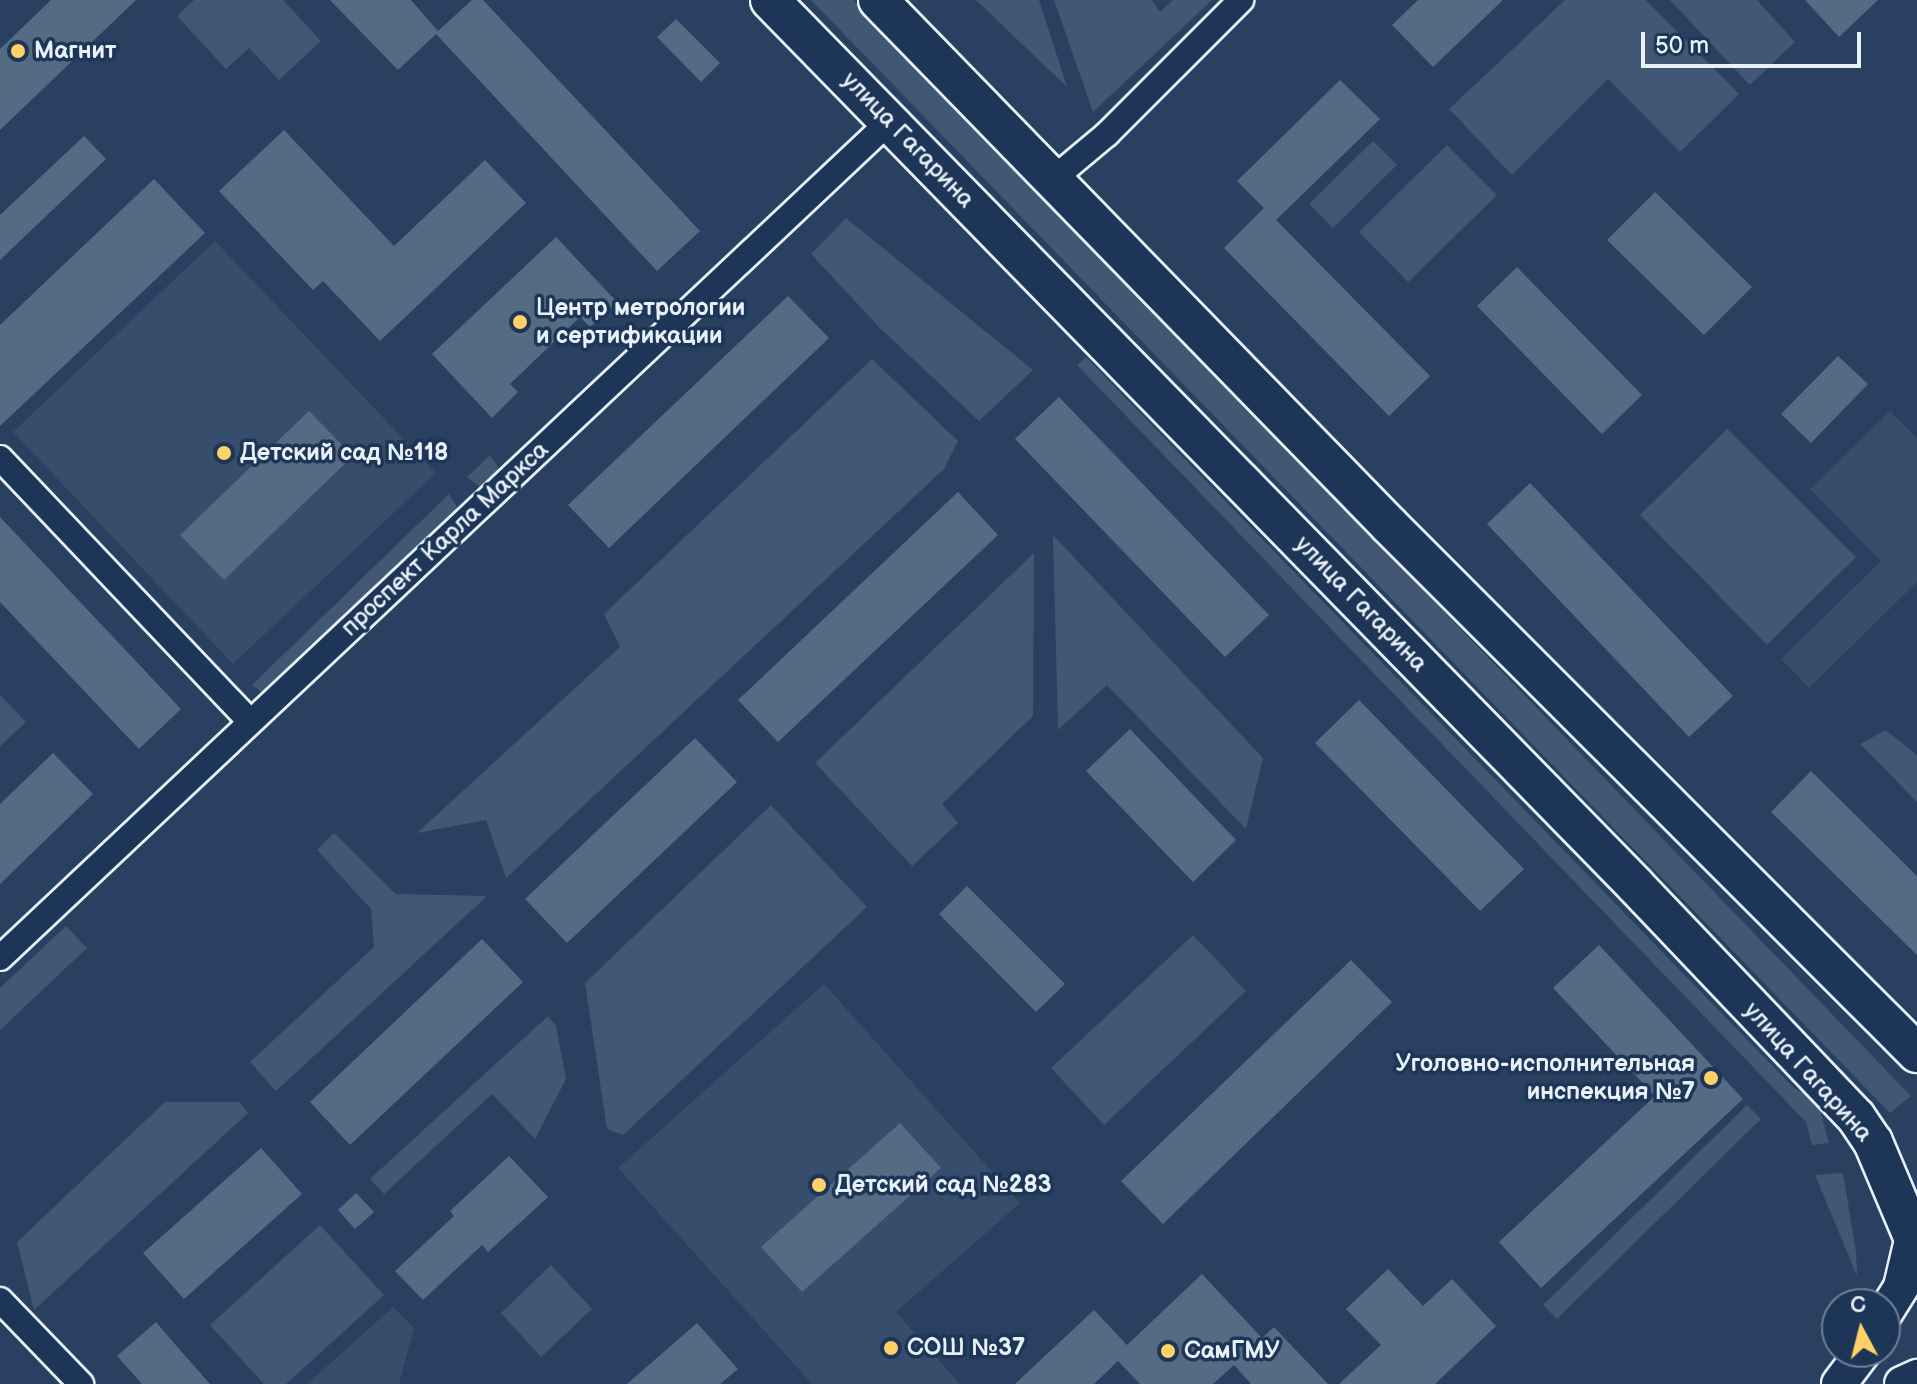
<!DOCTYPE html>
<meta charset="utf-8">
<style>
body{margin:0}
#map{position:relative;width:1917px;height:1384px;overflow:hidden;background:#294061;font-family:"Balsamiq Sans",sans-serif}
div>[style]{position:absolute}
.built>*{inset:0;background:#364d6b}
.green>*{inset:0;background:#415774}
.building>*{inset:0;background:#556a83}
.roads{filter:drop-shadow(2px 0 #e8f1f8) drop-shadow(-2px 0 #e8f1f8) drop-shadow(0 2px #e8f1f8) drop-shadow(0 -2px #e8f1f8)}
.street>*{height:24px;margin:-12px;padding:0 12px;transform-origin:12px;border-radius:12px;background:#1d3557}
.secondary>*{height:34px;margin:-17px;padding:0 17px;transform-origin:17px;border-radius:17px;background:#1d3557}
.primary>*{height:38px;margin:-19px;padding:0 19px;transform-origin:19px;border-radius:19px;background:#1d3557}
.dots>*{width:22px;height:22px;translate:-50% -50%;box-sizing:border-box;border:4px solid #1d3557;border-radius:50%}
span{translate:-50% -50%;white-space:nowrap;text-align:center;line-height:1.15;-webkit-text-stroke:7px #1d3557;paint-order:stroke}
.poi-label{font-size:24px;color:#e8f1f8;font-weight:700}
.left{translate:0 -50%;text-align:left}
.right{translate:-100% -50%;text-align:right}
.street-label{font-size:24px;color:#e8f1f8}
.north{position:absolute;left:1821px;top:1288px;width:80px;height:80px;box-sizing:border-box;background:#1d3557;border:2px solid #6e8097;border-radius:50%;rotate:353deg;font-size:22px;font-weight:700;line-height:32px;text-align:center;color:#e8f1f8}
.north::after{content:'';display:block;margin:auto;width:28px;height:36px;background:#ffd166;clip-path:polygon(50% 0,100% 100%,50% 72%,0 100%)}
.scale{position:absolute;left:1641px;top:32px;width:220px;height:36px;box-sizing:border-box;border:4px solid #e8f1f8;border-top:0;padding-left:10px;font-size:24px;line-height:28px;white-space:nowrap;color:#e8f1f8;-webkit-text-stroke:6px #1d3557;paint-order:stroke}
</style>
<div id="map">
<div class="built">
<div style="clip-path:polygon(215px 241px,436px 473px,233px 664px,13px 432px)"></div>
<div style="clip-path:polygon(1890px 411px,1917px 438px,1917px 582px,1809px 688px,1781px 659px,1881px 561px,1810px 489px)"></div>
<div style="clip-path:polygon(824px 984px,1020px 1203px,896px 1312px,960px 1384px,812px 1384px,618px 1168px)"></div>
<div style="clip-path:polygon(393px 1307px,414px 1328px,399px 1384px,307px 1384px)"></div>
</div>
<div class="green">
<div style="clip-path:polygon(194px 0,283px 0,321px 41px,279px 80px,249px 48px,226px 69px,177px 16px)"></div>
<div style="clip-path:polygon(811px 0,854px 0,1911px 1096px,1890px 1113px)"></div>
<div style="clip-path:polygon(976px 0,1039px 0,1067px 87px)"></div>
<div style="clip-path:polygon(1054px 0,1152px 0,1160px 12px,1173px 0,1212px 0,1093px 112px)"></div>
<div style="clip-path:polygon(1565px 0,1646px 0,1739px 94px,1680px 152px,1608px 79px,1512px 175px,1449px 109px)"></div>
<div style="clip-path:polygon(1670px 0,1757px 0,1795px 42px,1750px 85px)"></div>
<div style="clip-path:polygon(1373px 141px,1397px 165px,1333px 228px,1309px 204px)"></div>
<div style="clip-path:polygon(1447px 145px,1497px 195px,1408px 282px,1359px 232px)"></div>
<div style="clip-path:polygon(846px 218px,1033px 370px,979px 421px,880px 328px,811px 254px)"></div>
<div style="clip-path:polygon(1086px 357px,1795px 1089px,1817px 1099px,1829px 1143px,1812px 1145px,1806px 1122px,1077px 365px)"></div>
<div style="clip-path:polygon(872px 359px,958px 441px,944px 469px,506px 878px,486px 820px,417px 833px,620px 647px,604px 614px)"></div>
<div style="clip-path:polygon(1727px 429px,1856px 557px,1767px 645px,1640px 515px)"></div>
<div style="clip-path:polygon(490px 455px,497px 465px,499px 475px,485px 491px,467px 477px)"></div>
<div style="clip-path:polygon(449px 494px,458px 509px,455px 518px,274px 689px,263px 693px,252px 685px)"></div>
<div style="clip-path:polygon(1053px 535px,1263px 758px,1246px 829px,1107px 685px,1058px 730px)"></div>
<div style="clip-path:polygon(1034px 553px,1033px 716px,942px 804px,958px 823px,912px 866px,815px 763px)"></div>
<div style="clip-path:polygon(0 695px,26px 722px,0 746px)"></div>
<div style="clip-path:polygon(1886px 730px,1917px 755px,1917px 802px,1860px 744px)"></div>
<div style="clip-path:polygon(771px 805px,867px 907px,623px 1135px,607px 1129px,585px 983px)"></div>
<div style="clip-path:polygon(334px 833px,396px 894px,487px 896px,276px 1091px,250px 1062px,374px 947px,371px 909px,317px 850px)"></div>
<div style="clip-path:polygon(66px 926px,87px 948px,0 1030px,0 988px)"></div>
<div style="clip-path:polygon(1193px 935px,1246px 991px,1104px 1125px,1051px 1068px)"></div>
<div style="clip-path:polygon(548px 1016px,556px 1026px,566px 1079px,535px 1139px,492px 1094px,384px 1194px,370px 1179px)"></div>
<div style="clip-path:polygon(165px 1102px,240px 1102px,248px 1113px,34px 1310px,17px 1242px)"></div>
<div style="clip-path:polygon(1747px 1105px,1761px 1119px,1557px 1319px,1543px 1305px)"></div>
<div style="clip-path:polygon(1843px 1173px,1856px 1252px,1857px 1276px,1815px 1175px)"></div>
<div style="clip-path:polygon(320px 1225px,384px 1295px,286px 1384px,264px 1384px,210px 1325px)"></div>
<div style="clip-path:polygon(551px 1265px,592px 1309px,541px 1357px,501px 1313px)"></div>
</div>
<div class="building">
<div style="clip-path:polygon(51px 0,136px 0,0 130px,0 49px)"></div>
<div style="clip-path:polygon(330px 0,411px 0,438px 31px,472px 0,483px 0,700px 231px,657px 271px,436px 34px,398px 70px)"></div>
<div style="clip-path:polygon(1418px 0,1503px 0,1433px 67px,1392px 25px)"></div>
<div style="clip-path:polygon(1805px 0,1878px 0,1839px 37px)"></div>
<div style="clip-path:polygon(676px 19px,720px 63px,701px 82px,657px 37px)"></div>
<div style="clip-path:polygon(1340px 80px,1380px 119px,1276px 220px,1430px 376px,1389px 416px,1224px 248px,1264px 208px,1237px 181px)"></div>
<div style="clip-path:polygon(284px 130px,394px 246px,485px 160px,526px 203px,380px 341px,323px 281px,313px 290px,219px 191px)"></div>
<div style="clip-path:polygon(84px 136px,106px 159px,0 260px,0 215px)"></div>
<div style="clip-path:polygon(154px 179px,205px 233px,0 426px,0 325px)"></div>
<div style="clip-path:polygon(1655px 192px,1752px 287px,1704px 335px,1607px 240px)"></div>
<div style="clip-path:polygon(556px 237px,617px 302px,590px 327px,580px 317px,510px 384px,518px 392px,492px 418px,432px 354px)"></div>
<div style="clip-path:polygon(1517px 267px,1642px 395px,1602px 434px,1477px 306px)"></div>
<div style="clip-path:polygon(788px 296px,829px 338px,609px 548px,568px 505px)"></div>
<div style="clip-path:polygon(1838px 356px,1868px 384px,1811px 443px,1781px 414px)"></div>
<div style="clip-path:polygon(1059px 397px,1269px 615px,1225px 657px,1015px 439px)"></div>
<div style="clip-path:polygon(309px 411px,353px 456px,224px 580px,180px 535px)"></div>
<div style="clip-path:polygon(1530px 483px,1733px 696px,1689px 737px,1487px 524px)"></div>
<div style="clip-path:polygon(958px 492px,998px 535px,778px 742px,738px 700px)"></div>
<div style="clip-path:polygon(0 517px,181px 709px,139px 749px,0 602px)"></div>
<div style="clip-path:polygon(1359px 700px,1524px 869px,1480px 911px,1315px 743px)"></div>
<div style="clip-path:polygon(1130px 729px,1236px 840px,1193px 882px,1086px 771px)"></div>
<div style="clip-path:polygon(695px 738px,737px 782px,567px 943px,525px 899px)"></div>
<div style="clip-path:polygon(53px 753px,93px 794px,0 884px,0 804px)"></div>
<div style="clip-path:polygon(1811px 771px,1917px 876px,1917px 955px,1771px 812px)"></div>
<div style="clip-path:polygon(967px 886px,1065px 984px,1036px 1012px,939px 914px)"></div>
<div style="clip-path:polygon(482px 939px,523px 982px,350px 1145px,310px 1102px)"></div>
<div style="clip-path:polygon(1599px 945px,1743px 1099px,1541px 1288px,1499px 1242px,1655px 1096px,1553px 988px)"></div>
<div style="clip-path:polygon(1351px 960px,1392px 1002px,1163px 1224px,1121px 1181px)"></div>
<div style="clip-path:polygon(900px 1123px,941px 1168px,802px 1292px,761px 1247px)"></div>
<div style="clip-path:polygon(261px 1148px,302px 1194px,184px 1299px,143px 1253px)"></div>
<div style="clip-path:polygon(509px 1156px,548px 1197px,488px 1252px,482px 1245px,423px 1300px,395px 1271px,454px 1216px,450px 1211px)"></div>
<div style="clip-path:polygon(356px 1193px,374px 1212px,355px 1229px,338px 1210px)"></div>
<div style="clip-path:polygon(1388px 1269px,1423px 1306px,1452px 1279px,1496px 1326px,1435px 1384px,1339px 1384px,1381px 1345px,1346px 1309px)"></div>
<div style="clip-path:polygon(1202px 1274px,1262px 1338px,1274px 1327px,1328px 1384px,1251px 1384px,1234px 1365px,1213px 1384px,1140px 1384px,1118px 1361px,1094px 1384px,1015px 1384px,1094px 1310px,1127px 1345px)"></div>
<div style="clip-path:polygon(156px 1322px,180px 1350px,210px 1384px,142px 1384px,117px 1356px)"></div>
<div style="clip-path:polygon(697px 1323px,738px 1369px,720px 1384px,627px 1384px)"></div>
</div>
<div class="roads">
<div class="street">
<div style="left:1052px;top:180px;width:72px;rotate:-39.9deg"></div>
<div style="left:1107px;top:134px;width:190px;rotate:-45deg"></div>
<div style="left:0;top:458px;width:363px;rotate:46.5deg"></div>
<div style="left:0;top:958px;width:1222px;rotate:-43.24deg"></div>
<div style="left:0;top:1300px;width:117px;rotate:46deg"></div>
</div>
<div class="secondary">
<div style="left:1885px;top:1313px;width:31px;rotate:-58deg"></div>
<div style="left:1901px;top:1287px;width:52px;rotate:-76.8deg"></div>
<div style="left:1839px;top:1384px;width:40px;rotate:-53deg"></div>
<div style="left:1902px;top:1384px;width:17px;rotate:-25deg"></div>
</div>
<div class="primary">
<div style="left:770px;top:0;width:1238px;rotate:45.65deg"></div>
<div style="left:1635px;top:885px;width:320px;rotate:46.4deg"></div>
<div style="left:1856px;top:1117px;width:30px;rotate:56deg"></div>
<div style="left:1873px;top:1142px;width:113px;rotate:67.1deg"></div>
<div style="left:878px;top:0;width:733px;rotate:45.77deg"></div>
<div style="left:1389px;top:525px;width:747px;rotate:45deg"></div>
</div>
</div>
<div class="dots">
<div style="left:18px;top:51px;background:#ffd166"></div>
<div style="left:520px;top:322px;background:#ffd166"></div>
<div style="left:224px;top:453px;background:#ffd166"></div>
<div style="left:1711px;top:1078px;background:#ffd166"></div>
<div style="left:819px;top:1185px;background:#ffd166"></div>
<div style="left:891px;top:1348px;background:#ffd166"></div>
<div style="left:1168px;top:1351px;background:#ffd166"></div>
</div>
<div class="poi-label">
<span class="left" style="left:34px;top:51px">Магнит</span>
<span class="left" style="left:536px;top:322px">Центр метрологии<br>и сертификации</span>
<span class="left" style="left:240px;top:453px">Детский сад №118</span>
<span class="right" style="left:1695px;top:1078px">Уголовно-исполнительная<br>инспекция №7</span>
<span class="left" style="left:835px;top:1185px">Детский сад №283</span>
<span class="left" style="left:907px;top:1348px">СОШ №37</span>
<span class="left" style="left:1184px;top:1351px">СамГМУ</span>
</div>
<div class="street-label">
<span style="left:908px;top:140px;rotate:46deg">улица Гагарина</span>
<span style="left:445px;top:539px;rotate:-43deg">проспект Карла Маркса</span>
<span style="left:1361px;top:604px;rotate:46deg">улица Гагарина</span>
<span style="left:1808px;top:1072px;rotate:48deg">улица Гагарина</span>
</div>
<div class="north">С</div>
<div class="scale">50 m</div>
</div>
